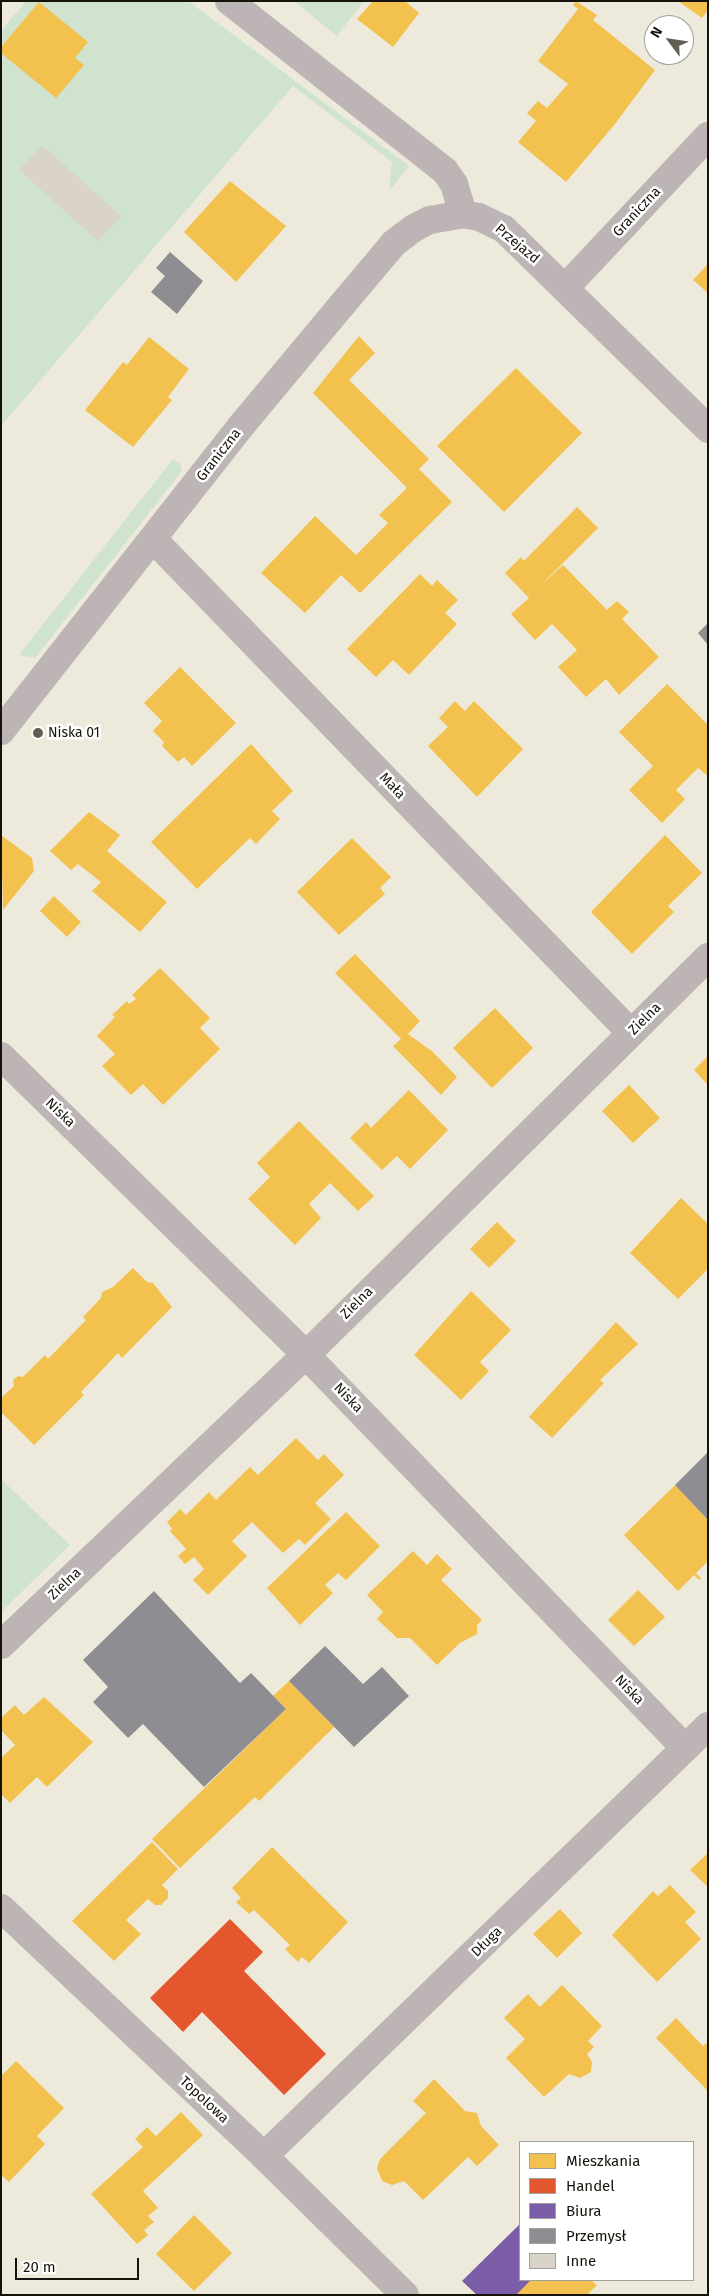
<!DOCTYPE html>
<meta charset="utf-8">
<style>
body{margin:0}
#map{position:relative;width:709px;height:2296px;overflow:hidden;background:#eeeadb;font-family:"Fira Sans",sans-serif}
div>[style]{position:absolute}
.green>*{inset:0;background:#cfe3cf}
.homes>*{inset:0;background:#f2c14e}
.shops>*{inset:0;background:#e4572e}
.offices>*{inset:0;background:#7b5ea7}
.industry>*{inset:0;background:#8d8d92}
.building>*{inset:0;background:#d9d3c8}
.minor>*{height:28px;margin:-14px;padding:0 14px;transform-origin:14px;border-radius:14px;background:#bdb5b5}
.tertiary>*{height:28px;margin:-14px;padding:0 14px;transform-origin:14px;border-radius:14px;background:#bdb5b5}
.dots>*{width:14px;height:14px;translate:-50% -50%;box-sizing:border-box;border:2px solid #fff;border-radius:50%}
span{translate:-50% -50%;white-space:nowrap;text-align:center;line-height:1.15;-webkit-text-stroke:5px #fff;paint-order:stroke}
.street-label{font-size:14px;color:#15130a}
.poi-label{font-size:14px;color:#15130a}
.left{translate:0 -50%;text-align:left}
.frame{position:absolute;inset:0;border:2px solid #15130a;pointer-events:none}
.legend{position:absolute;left:519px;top:2141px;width:175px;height:140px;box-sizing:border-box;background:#fff;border:1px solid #a1a19d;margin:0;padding:6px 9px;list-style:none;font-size:15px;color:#15130a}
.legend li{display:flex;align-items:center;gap:10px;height:25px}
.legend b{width:25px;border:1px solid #a1a19d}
.north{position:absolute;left:644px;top:15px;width:50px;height:50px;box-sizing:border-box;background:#fff;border:1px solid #a1a19d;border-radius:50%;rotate:301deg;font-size:14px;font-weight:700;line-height:20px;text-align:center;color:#15130a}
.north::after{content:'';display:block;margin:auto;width:18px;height:22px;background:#615e53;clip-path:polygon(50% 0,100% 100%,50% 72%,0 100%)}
.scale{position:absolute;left:15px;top:2258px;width:124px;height:22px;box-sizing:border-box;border:2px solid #15130a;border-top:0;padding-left:6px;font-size:15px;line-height:18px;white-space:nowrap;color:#15130a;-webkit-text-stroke:4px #fff;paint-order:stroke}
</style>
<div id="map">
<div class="green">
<div style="clip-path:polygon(26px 1px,188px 1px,409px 166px,389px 191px,392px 162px,293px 86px,1px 426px,1px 31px)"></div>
<div style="clip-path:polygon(294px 1px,364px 1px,337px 36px)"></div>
<div style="clip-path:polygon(173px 459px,180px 463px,182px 471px,35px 658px,19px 655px)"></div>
<div style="clip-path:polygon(1px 1479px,70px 1545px,1px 1612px)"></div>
</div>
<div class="homes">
<div style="clip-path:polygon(373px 1px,405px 1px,419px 13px,393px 47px,357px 19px)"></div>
<div style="clip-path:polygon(576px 1px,597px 15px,593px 20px,655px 70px,615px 124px,566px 182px,518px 142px,536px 121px,527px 113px,538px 101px,547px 108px,568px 84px,538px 61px,578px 9px,573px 5px)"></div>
<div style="clip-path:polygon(678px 1px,708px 1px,708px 10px,702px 18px)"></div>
<div style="clip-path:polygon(39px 2px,88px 42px,75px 58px,84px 65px,56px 98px,1px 53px,1px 47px)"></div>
<div style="clip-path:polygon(230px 181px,286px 226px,236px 282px,184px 232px)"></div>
<div style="clip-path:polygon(708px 264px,708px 293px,693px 280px)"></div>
<div style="clip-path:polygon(359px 336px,375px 353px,349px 380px,429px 459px,419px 469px,452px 502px,360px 593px,341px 575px,305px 613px,261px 573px,315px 516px,356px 555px,388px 523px,379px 515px,407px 488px,313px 393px)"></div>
<div style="clip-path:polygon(149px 337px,189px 369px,168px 397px,172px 400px,133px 447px,85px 410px,123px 362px,127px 365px)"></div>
<div style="clip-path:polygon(516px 368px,582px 433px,504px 512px,437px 446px)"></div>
<div style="clip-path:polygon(577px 507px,598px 528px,538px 588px,563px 565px,607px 610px,617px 601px,629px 612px,622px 619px,659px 657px,619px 695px,606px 679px,586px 697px,558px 667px,577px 650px,552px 624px,535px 640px,511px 614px,529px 598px,505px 573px,521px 557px,524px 561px)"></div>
<div style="clip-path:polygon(420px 574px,432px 586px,437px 580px,458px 600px,445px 613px,457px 624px,409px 675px,393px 660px,376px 677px,347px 649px)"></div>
<div style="clip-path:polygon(180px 667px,236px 723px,192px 766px,184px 757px,178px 762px,162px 746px,164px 742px,153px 731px,162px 721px,144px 703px)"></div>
<div style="clip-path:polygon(667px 684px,708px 725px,708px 776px,698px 768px,676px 790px,685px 799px,662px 823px,629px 790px,653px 766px,619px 732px)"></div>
<div style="clip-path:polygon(455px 701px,465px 711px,474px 701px,523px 749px,477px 797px,428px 746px,448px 727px,439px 718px)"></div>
<div style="clip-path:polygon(251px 744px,293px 791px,272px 811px,280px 819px,256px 844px,250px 838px,197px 889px,151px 842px)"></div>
<div style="clip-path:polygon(89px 812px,120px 835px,107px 851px,167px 902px,140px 932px,92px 891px,101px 882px,78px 864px,71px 870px,50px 851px)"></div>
<div style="clip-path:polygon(1px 835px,32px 858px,34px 871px,3px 910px)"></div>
<div style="clip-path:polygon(665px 835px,702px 873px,668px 906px,674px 912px,632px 954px,591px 912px)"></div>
<div style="clip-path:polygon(352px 838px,391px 877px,380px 888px,385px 894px,339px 935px,297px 892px)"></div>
<div style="clip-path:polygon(54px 896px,81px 922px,67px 937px,40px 911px)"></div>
<div style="clip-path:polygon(355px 954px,420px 1021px,408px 1034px,433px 1052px,457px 1077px,441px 1095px,393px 1046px,401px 1039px,335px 973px)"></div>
<div style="clip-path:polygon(160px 968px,210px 1018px,200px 1028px,220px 1049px,163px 1105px,143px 1084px,131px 1095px,102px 1066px,115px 1054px,97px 1036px,115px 1017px,112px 1015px,127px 1001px,129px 1004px,136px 999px,132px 995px)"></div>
<div style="clip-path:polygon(495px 1008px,533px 1048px,492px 1088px,453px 1048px)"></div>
<div style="clip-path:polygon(708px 1056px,708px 1085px,694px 1070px)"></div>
<div style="clip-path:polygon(629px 1085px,660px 1118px,633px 1143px,602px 1111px)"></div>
<div style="clip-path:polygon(409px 1090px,448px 1130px,410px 1169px,397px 1156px,382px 1170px,350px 1138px,366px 1122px,371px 1128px)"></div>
<div style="clip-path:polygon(299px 1121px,374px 1196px,358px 1211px,330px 1183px,309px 1204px,321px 1218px,295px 1245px,248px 1199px,270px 1177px,257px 1163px)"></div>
<div style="clip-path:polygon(681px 1198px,708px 1224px,708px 1269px,678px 1299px,630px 1253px)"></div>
<div style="clip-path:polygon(497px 1222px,516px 1241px,489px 1268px,470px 1249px)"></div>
<div style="clip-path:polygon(133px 1268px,147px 1282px,153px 1283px,172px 1307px,122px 1358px,118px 1353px,81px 1392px,84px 1395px,34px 1445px,1px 1412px,1px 1398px,14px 1386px,13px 1380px,18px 1376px,23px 1377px,45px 1355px,48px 1359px,86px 1320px,83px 1317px,101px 1298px,102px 1292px,113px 1287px)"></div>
<div style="clip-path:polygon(471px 1291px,511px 1330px,480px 1362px,489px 1371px,461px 1400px,414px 1355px)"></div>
<div style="clip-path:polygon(616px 1322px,638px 1344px,600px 1380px,604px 1383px,552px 1438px,529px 1417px)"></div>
<div style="clip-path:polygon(296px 1438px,318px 1460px,324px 1454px,344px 1475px,315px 1503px,331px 1519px,305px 1545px,299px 1539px,283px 1553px,252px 1522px,232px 1541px,247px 1556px,208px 1595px,193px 1580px,204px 1569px,194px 1557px,185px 1564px,178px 1556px,186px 1549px,170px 1531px,172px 1529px,167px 1522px,180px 1509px,186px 1515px,209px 1492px,216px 1500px,250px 1467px,258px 1475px)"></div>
<div style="clip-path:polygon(675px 1485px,708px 1520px,708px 1561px,696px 1573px,701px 1578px,699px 1580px,694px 1575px,678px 1591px,624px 1535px)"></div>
<div style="clip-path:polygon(346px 1512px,380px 1546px,346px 1580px,338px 1573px,325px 1585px,333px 1593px,300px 1625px,267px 1588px)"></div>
<div style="clip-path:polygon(413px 1551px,427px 1565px,437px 1554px,452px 1569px,441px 1580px,482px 1620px,477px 1625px,477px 1634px,460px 1643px,437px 1665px,410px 1638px,397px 1638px,377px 1619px,383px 1612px,367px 1595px)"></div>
<div style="clip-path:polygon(638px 1590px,665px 1617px,634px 1646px,608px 1620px)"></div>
<div style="clip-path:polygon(289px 1681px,334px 1727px,259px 1801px,255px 1797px,180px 1868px,152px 1839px,286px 1709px,273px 1696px)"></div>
<div style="clip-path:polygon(44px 1697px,93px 1742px,47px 1787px,37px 1777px,10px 1803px,1px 1794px,1px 1758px,15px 1745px,1px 1730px,1px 1718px,15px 1705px,24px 1715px)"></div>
<div style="clip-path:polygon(152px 1842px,178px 1869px,162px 1885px,168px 1891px,168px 1898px,161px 1905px,155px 1905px,148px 1899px,126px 1920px,141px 1934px,114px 1961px,72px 1921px)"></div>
<div style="clip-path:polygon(272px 1847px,348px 1922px,309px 1963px,302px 1957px,298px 1962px,285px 1949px,290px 1945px,254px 1910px,249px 1914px,236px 1902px,241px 1898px,232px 1888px)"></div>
<div style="clip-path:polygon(708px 1853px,708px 1887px,690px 1870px)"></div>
<div style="clip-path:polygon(670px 1885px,696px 1912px,685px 1922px,701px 1939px,657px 1982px,612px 1935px,653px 1891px,658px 1896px)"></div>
<div style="clip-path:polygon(560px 1909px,582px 1933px,557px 1958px,533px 1934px)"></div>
<div style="clip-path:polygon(562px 1985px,602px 2026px,588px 2041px,594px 2047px,587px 2054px,592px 2062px,591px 2072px,580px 2078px,569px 2074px,544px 2097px,506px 2058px,525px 2039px,504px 2018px,528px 1994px,540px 2007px)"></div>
<div style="clip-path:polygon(676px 2018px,703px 2046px,708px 2042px,708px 2091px,656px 2038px)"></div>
<div style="clip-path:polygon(16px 2061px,64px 2108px,37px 2136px,45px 2144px,9px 2182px,1px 2175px,1px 2076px)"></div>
<div style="clip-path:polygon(434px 2079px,465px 2111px,477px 2113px,481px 2126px,499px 2145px,477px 2166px,468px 2157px,423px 2200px,404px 2181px,392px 2185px,382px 2181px,377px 2168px,380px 2159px,426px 2113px,413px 2101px)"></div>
<div style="clip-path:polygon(181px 2112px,203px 2135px,143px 2191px,158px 2208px,148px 2216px,154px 2222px,144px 2230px,148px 2235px,137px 2244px,91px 2194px,143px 2147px,135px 2139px,147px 2127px,156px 2136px)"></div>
<div style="clip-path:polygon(194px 2215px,232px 2253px,194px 2291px,156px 2254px)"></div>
<div style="clip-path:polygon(531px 2280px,591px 2280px,597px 2285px,587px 2295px,516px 2295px)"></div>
</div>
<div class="shops">
<div style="clip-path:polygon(230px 1919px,263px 1952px,244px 1971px,326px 2054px,284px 2095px,202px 2012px,183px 2032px,150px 1998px)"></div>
</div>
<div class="offices">
<div style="clip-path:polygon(520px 2224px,520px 2280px,531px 2280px,516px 2295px,477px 2295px,462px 2281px)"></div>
</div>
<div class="industry">
<div style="clip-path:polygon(170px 252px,203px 281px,177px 314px,151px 292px,165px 276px,156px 268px)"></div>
<div style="clip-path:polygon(708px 623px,708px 645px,698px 633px)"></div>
<div style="clip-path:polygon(708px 1452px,708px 1520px,675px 1485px)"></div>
<div style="clip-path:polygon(154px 1591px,240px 1683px,251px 1673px,286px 1709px,204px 1787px,143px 1724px,128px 1738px,93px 1702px,108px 1687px,83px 1660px)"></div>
<div style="clip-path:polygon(325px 1646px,363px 1684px,382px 1667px,409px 1696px,354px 1747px,289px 1681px)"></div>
</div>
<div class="building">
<div style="clip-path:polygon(42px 145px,121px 216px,98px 241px,19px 170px)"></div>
</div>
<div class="minor">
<div style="left:229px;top:1px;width:275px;rotate:38.2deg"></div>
<div style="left:445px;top:171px;width:16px;rotate:55deg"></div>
<div style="left:454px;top:184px;width:31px;rotate:73deg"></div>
<div style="left:566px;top:287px;width:207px;rotate:-46.8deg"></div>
<div style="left:153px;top:539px;width:687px;rotate:45.94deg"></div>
<div style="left:1px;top:1056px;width:427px;rotate:44.4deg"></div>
<div style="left:306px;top:1355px;width:546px;rotate:46.04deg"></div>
<div style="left:1px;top:1645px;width:421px;rotate:-43.6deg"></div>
<div style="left:306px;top:1355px;width:566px;rotate:-44.71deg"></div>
<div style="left:1px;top:1908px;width:361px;rotate:43.3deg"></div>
<div style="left:264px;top:2156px;width:198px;rotate:44.6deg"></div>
<div style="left:264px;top:2156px;width:618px;rotate:-44.08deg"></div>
</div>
<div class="tertiary">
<div style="left:1px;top:731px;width:388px;rotate:-51.8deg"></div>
<div style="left:241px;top:426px;width:156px;rotate:-50.2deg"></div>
<div style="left:341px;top:306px;width:82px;rotate:-49.9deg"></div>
<div style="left:394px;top:243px;width:25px;rotate:-37deg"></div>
<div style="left:414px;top:228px;width:18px;rotate:-27deg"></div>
<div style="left:430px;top:220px;width:34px;rotate:-10deg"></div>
<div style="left:463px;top:214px;width:16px;rotate:11deg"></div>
<div style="left:479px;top:217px;width:28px;rotate:26deg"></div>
<div style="left:504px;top:229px;width:286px;rotate:44.4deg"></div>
</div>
<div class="dots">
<div style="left:38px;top:733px;background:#615e53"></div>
</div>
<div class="street-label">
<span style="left:637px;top:212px;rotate:-47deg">Graniczna</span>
<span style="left:517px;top:244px;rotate:40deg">Przejazd</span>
<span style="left:219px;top:455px;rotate:-52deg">Graniczna</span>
<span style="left:392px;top:786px;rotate:46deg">Mała</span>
<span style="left:645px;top:1019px;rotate:-45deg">Zielna</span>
<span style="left:60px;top:1113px;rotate:44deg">Niska</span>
<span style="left:357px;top:1303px;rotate:-45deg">Zielna</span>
<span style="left:348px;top:1398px;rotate:46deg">Niska</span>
<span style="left:65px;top:1584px;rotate:-43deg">Zielna</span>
<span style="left:629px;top:1690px;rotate:46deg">Niska</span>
<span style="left:487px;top:1942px;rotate:-44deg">Długa</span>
<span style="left:204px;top:2100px;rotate:43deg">Topolowa</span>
</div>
<div class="poi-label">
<span class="left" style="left:48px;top:733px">Niska 01</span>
</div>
<div class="frame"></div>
<ul class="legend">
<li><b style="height:14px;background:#f2c14e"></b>Mieszkania</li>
<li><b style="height:14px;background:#e4572e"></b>Handel</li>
<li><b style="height:14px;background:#7b5ea7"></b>Biura</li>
<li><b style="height:14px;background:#8d8d92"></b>Przemysł</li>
<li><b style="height:14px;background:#d9d3c8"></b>Inne</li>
</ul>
<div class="north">N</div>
<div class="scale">20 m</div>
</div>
